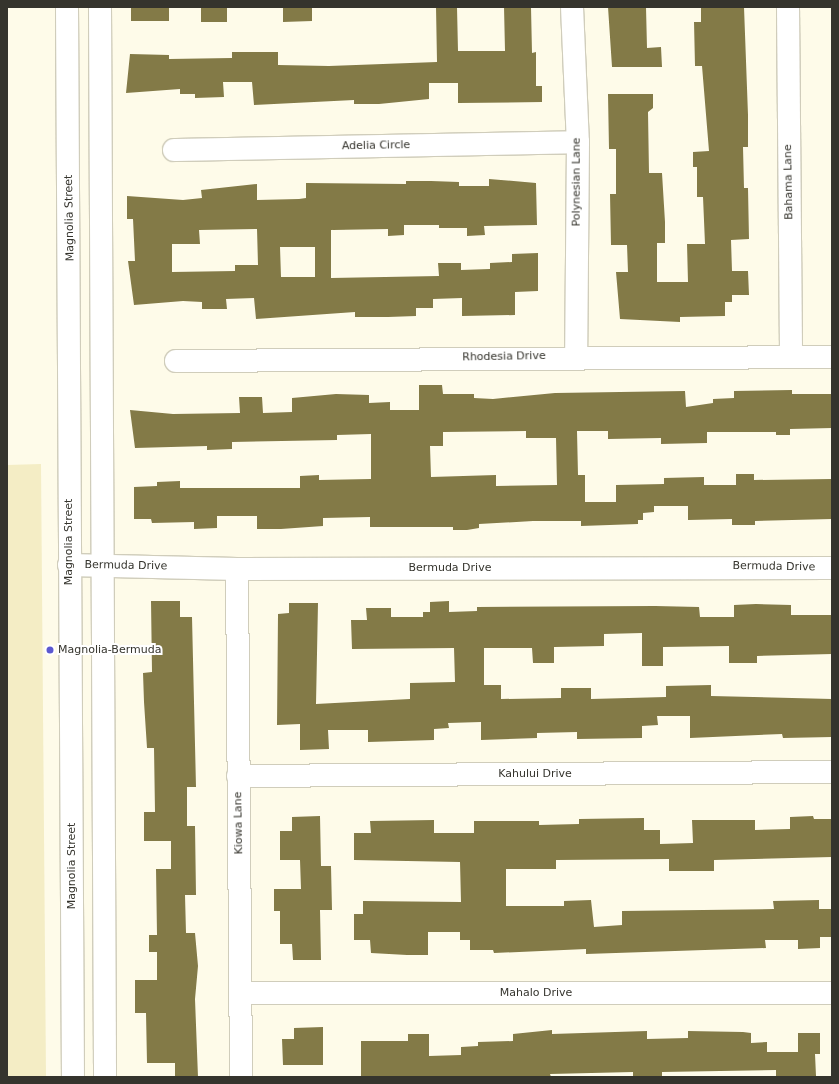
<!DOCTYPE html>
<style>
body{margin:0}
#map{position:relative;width:839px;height:1084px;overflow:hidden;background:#fefbe9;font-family:"DejaVu Sans",sans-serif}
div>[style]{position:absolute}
.green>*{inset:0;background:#f4edc5}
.building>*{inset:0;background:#837a47}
.roads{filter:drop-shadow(1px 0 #d0cdbb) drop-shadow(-1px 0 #d0cdbb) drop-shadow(0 1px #d0cdbb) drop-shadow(0 -1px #d0cdbb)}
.minor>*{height:22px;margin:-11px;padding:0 11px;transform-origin:11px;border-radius:11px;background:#fff}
.secondary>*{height:22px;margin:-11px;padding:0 11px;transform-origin:11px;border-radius:11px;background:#fff}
.dots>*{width:11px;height:11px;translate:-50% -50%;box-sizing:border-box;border:2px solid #fff;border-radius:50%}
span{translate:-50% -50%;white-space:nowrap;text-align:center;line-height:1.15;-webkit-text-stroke:4px #fff;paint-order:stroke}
.street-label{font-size:11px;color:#35342d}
.poi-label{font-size:11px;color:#35342d}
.left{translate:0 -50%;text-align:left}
.frame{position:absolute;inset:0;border:8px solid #35342d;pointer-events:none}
</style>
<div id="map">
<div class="green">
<div style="clip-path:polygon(41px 464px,46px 1077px,7px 1077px,7px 465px)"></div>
</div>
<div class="building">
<div style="clip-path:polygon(131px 7px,169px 7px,169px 21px,131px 21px)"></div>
<div style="clip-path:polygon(201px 7px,227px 7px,227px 22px,201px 22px)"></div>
<div style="clip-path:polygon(283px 7px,312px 7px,312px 21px,283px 22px)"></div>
<div style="clip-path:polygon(436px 7px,457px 7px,458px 51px,505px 51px,504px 7px,531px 7px,532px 53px,536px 52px,536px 86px,542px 86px,542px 102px,458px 103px,458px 83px,429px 83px,429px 99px,379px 104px,354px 104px,354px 100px,254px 105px,252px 82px,223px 82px,224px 97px,195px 98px,195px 94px,180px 94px,180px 89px,126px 93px,130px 54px,169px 55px,169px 59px,232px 58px,232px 52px,278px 52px,278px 65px,329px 66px,437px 62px)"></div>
<div style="clip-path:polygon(608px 7px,646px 7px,647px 48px,661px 47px,662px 67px,612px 67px)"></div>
<div style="clip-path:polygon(701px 7px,744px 7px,748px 115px,748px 147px,743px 147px,744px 188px,748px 188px,749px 239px,731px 240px,732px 271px,748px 271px,749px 295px,732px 295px,732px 302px,725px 302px,725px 316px,680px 317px,680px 322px,620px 319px,616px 272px,628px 272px,627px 245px,611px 245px,610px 194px,616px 194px,616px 149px,609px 149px,608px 94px,653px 94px,653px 108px,648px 112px,649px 173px,662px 173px,665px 222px,665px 243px,657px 243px,657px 282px,688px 282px,687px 244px,705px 244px,703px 197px,697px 197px,697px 167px,693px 167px,693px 152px,709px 151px,702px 66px,695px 66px,694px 22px,701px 22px)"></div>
<div style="clip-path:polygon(evenodd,489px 179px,536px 183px,537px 225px,484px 226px,485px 235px,467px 236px,467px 228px,439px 228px,439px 225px,404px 225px,404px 235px,388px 236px,388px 229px,331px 230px,331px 278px,439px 276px,438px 263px,461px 263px,461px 270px,490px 269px,490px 263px,512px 262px,512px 254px,538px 253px,538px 291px,515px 292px,515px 315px,462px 316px,462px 298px,433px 299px,433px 308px,416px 308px,416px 316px,388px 317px,355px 317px,355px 312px,256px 319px,254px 298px,226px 299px,227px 309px,202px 309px,202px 302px,183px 301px,134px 305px,128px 261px,135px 261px,133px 219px,127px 219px,127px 196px,183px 200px,202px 198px,201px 190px,257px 184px,257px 200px,299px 199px,306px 198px,306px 183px,406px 184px,406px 181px,431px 181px,459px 182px,459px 186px,489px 186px,489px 179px,257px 229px,258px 265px,235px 265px,235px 271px,172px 272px,172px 244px,200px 244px,199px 230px,257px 229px,489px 179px,280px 247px,315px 247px,315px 277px,281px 277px,280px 247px)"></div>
<div style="clip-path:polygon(evenodd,419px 385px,442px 385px,443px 394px,474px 394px,474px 398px,493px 399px,555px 393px,685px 391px,686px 407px,713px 403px,713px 399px,734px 398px,734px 391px,792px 390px,792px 394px,832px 394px,832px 428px,790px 429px,790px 435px,776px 435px,776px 432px,707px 432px,707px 443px,661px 444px,661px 438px,608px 439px,608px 431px,577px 431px,578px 475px,585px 475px,585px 502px,616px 502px,616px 485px,664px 484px,664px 478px,704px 477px,704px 485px,736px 485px,736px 474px,754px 474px,754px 480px,832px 479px,832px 519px,755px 521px,755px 525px,732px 525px,732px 519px,688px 520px,688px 506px,654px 506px,654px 512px,643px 513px,643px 520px,638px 520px,638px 524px,581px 526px,581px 521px,533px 521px,479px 524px,479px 528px,467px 530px,453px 530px,453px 527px,370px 527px,370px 517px,323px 518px,323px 526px,281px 529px,257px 529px,257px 516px,217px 516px,217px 528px,194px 529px,194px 522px,152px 523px,151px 519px,134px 519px,134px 487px,157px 486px,157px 482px,180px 481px,180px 488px,300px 488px,300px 476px,319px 475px,319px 480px,371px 479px,371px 434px,337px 435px,337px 440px,232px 442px,232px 449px,207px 450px,207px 446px,135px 448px,130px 410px,173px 414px,240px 413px,239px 397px,262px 397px,263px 413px,292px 412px,292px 398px,336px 394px,369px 395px,369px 403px,390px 402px,390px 410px,419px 410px,419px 385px,526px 431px,526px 438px,556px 438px,557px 485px,496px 486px,496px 475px,431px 477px,430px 446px,443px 446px,443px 432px,526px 431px)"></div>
<div style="clip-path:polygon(151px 601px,180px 601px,180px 617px,192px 617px,196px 787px,187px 787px,187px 826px,195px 826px,196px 895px,185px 895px,186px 933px,195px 933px,198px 966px,195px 999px,198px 1077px,175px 1077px,175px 1063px,147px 1063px,146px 1013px,135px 1013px,135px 980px,157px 980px,157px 952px,149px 952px,149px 935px,157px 935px,156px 869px,171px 869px,171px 841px,144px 841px,144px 812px,155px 812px,154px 748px,147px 748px,144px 702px,143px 673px,152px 672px)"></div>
<div style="clip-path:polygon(449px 601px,449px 612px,477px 611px,477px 607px,655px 606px,699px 607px,700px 617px,734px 617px,734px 605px,756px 604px,791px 605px,791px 615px,832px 615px,832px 654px,757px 656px,757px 663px,729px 663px,729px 646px,663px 647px,663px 666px,642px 666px,642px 633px,604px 634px,604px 646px,554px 647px,554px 663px,533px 663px,532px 648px,484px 648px,484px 685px,501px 685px,501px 699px,561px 698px,561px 688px,591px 688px,591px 699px,666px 697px,666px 686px,711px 685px,711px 696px,832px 699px,832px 737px,783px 738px,782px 734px,690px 738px,690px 716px,657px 716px,658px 725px,642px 726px,642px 738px,577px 739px,577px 732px,537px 733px,537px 738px,481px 740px,481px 722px,448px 723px,449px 728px,434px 729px,434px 740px,368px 742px,368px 730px,328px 730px,329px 749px,300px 750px,300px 724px,277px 725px,278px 614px,289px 613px,289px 603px,318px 603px,316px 704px,410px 699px,410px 683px,455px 682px,454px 648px,352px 649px,351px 620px,367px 620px,366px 608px,391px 608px,391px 617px,423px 617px,423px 612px,430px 612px,430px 602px)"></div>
<div style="clip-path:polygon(320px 816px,321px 866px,331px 866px,332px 910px,320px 910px,321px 960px,293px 960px,292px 944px,280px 944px,280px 911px,274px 911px,274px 889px,301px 889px,300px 860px,280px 860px,280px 831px,292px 831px,292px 817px)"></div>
<div style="clip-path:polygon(813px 816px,814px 819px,832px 819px,832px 857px,714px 860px,714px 871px,669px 871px,669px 859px,556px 860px,556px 869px,506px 869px,506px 906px,564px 906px,564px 901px,591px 900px,594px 927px,622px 925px,622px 911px,774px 909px,773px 901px,819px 900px,819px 909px,832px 909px,832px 937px,820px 937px,820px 948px,798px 949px,798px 940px,765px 940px,766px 948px,586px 954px,586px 949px,494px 953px,493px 950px,470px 950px,470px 940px,460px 940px,460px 932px,428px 932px,428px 955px,407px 955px,371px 953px,370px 940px,354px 940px,354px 914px,363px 914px,363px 901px,461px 902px,460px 862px,354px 860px,354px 833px,371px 833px,370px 821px,434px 820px,434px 833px,474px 833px,474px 821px,539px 821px,539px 825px,579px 824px,579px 819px,644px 818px,644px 830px,660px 830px,660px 844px,693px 843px,692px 820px,755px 820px,755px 830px,790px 829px,790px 817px)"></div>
<div style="clip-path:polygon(323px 1027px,323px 1065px,283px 1065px,282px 1039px,294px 1039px,294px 1028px)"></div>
<div style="clip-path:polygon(552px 1030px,552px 1034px,647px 1031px,647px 1039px,688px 1038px,688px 1031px,743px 1032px,751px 1033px,751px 1043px,767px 1042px,767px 1052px,798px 1052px,798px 1033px,820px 1033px,820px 1054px,815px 1054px,816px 1076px,776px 1077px,776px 1070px,662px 1072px,662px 1077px,633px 1077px,633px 1072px,550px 1074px,551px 1077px,361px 1077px,361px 1041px,408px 1041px,408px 1034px,429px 1034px,429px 1056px,461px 1055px,461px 1047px,478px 1046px,478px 1042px,513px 1041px,513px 1034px)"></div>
</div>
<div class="roads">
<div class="minor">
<div style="left:572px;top:7px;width:135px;rotate:87.5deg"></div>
<div style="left:578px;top:142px;width:215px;rotate:90.5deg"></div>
<div style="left:788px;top:7px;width:350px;rotate:89.5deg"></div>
<div style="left:174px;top:150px;width:404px;rotate:-1.1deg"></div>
<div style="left:176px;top:361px;width:656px;rotate:-0.35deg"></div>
<div style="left:69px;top:565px;width:168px;rotate:1.4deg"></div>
<div style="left:237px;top:569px;width:595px;rotate:-0.1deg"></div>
<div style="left:237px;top:569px;width:508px;rotate:89.55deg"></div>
<div style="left:238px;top:776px;width:594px;rotate:-0.39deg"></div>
<div style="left:240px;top:993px;width:592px"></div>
</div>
<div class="secondary">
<div style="left:67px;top:7px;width:1070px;rotate:89.68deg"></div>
<div style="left:100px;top:7px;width:1070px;rotate:89.73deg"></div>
</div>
</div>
<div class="dots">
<div style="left:50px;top:650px;background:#5b58d0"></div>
</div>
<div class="street-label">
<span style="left:376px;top:146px;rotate:-1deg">Adelia Circle</span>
<span style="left:577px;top:182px;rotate:-90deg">Polynesian Lane</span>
<span style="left:789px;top:182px;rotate:-91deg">Bahama Lane</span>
<span style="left:70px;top:218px;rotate:-91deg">Magnolia Street</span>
<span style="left:504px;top:357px;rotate:-1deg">Rhodesia Drive</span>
<span style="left:69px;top:542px;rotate:-90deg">Magnolia Street</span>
<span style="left:126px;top:566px;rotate:1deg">Bermuda Drive</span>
<span style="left:774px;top:567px;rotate:1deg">Bermuda Drive</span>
<span style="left:450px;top:568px">Bermuda Drive</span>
<span style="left:535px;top:774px">Kahului Drive</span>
<span style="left:239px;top:823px;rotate:-91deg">Kiowa Lane</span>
<span style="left:72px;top:866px;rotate:-90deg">Magnolia Street</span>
<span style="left:536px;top:993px">Mahalo Drive</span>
</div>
<div class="poi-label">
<span class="left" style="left:58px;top:650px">Magnolia-Bermuda</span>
</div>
<div class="frame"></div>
</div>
